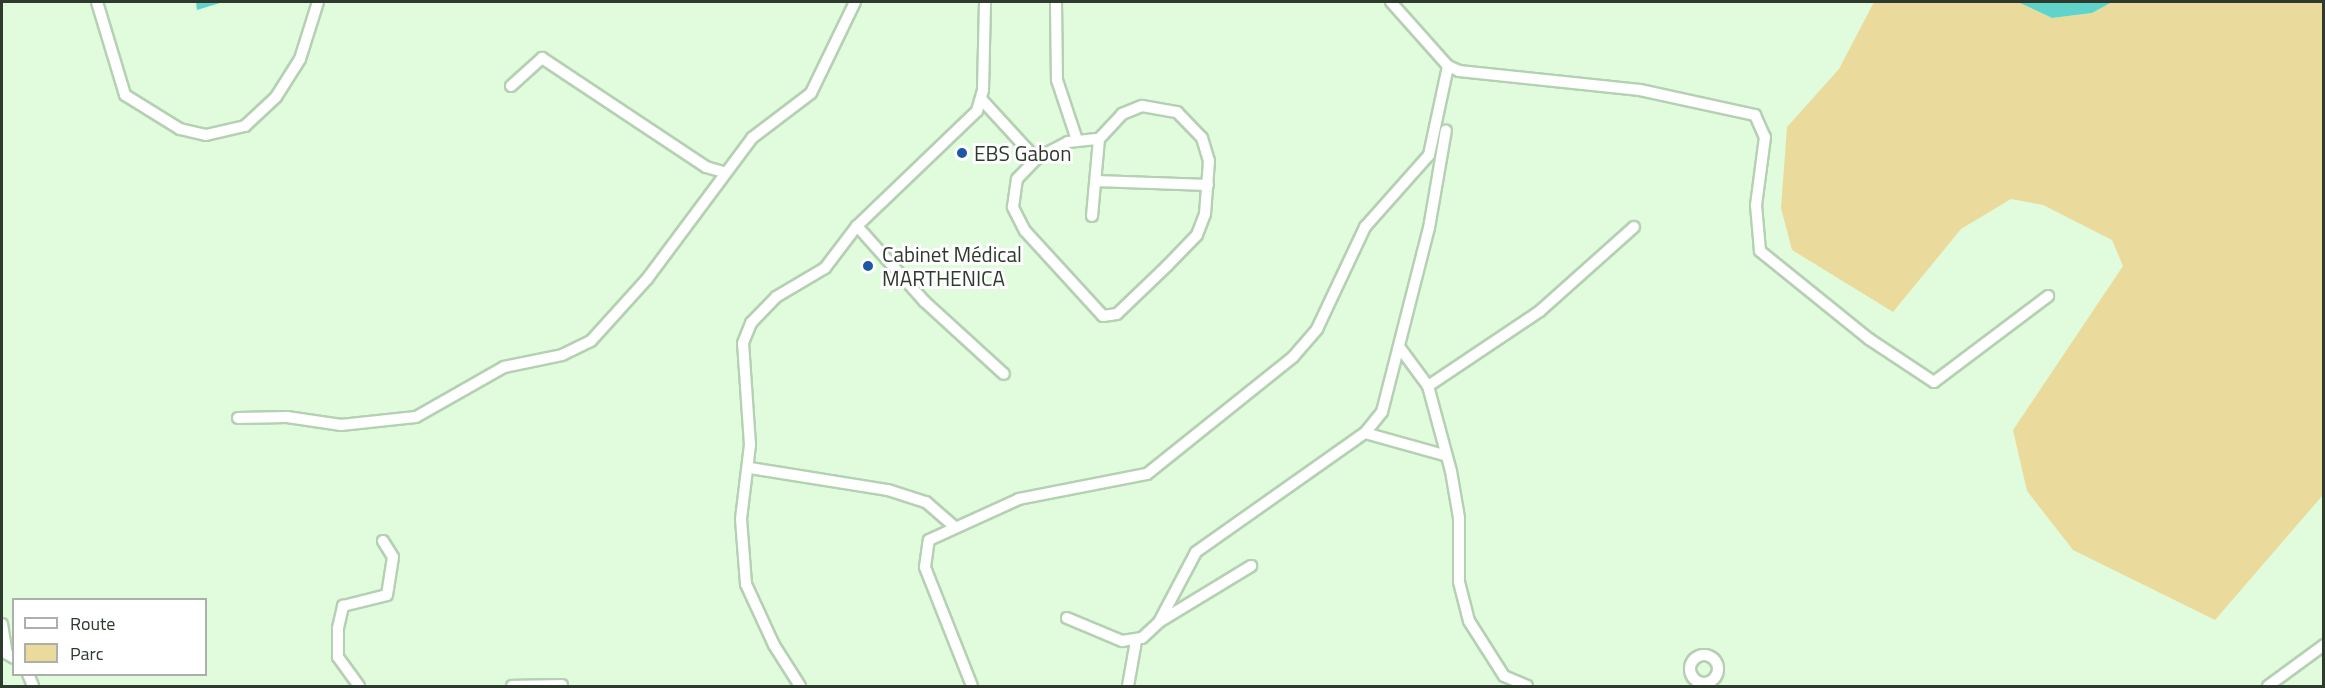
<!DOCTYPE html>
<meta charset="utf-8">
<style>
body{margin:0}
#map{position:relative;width:2325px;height:688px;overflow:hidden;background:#e0fcdd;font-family:"Titillium Web",sans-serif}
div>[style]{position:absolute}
.green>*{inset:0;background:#eadb9d}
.water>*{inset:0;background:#60d3ca}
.roads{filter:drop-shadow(2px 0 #b5d0b3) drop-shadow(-2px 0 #b5d0b3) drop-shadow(0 2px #b5d0b3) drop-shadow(0 -2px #b5d0b3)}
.minor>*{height:10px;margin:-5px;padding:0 5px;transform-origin:5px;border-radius:5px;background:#fff}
.minor>.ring{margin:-5px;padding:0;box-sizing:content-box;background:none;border:10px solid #fff;border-radius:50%}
.dots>*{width:16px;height:16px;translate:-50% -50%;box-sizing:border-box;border:3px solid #fff;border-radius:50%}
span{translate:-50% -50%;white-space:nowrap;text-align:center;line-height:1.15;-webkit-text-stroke:6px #fff;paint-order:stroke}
.poi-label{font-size:21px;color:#2f3a2e}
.left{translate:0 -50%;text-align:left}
.frame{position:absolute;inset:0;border:3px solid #2f3a2e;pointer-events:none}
.legend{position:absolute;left:12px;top:598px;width:195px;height:78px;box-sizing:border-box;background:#fff;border:2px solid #acb0ab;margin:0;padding:8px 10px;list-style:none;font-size:18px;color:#2f3a2e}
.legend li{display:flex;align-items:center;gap:12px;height:30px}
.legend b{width:30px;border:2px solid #acb0ab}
</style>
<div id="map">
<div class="green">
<div style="clip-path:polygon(1874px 2px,2018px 2px,2052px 18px,2092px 13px,2112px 2px,2323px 2px,2323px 495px,2215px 620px,2073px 550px,2027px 491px,2013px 430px,2123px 266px,2112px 240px,2043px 205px,2011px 199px,1961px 229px,1893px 312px,1792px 250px,1781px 208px,1787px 127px,1839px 69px)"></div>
</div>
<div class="water">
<div style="clip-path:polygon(196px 2px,223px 2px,197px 10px)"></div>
<div style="clip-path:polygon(2018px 2px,2112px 2px,2092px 13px,2052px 18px)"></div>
</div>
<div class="roads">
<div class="minor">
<div style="left:97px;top:2px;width:97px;rotate:73.2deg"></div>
<div style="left:125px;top:95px;width:65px;rotate:31.7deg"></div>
<div style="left:180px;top:129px;width:27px;rotate:13deg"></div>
<div style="left:206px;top:135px;width:40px;rotate:-13deg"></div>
<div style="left:245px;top:126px;width:42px;rotate:-43.1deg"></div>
<div style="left:276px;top:97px;width:45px;rotate:-57.7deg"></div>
<div style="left:300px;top:59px;width:60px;rotate:-72.5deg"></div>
<div style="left:1056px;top:2px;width:78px;rotate:89.3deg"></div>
<div style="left:1057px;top:80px;width:63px;rotate:71.6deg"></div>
<div style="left:1391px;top:2px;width:86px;rotate:48.3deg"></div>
<div style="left:1448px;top:66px;width:12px;rotate:24deg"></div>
<div style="left:1459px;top:71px;width:182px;rotate:6deg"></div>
<div style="left:1640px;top:90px;width:118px;rotate:12.3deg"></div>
<div style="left:1755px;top:115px;width:24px;rotate:66deg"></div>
<div style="left:1765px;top:137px;width:69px;rotate:97.5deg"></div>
<div style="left:1756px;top:205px;width:46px;rotate:85deg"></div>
<div style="left:1760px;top:251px;width:140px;rotate:38.9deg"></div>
<div style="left:1869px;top:339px;width:78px;rotate:33.5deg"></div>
<div style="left:1934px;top:382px;width:143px;rotate:-37deg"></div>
<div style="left:511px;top:86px;width:42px;rotate:-42.1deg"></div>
<div style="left:542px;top:58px;width:197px;rotate:33.6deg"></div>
<div style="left:706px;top:167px;width:19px;rotate:16deg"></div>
<div style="left:982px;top:100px;width:80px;rotate:47.5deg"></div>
<div style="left:1096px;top:181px;width:112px;rotate:2deg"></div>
<div style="left:1092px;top:216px;width:77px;rotate:-84.8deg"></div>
<div style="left:1099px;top:139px;width:34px;rotate:-47deg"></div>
<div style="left:1122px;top:114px;width:22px;rotate:-22deg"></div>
<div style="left:1142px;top:106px;width:36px;rotate:10deg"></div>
<div style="left:1177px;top:112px;width:36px;rotate:46deg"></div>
<div style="left:1202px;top:138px;width:24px;rotate:73deg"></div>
<div style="left:1209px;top:161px;width:53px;rotate:94.3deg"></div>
<div style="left:1205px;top:214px;width:22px;rotate:111deg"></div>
<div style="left:1197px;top:235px;width:43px;rotate:134.1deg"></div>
<div style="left:1167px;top:266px;width:69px;rotate:136.2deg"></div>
<div style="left:1117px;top:314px;width:14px;rotate:172deg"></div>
<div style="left:1103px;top:316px;width:115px;rotate:-132.5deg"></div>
<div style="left:1025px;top:231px;width:27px;rotate:-117deg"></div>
<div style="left:1013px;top:207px;width:28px;rotate:-82deg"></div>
<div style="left:1017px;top:179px;width:28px;rotate:-46deg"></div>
<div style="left:1036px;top:159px;width:36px;rotate:-28deg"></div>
<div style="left:1068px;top:142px;width:31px;rotate:-6deg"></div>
<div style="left:857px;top:226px;width:101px;rotate:48.2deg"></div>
<div style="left:924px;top:301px;width:108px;rotate:42.4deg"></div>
<div style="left:1400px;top:348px;width:47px;rotate:53.6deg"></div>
<div style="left:1428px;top:386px;width:88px;rotate:74.9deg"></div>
<div style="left:1451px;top:471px;width:48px;rotate:80.3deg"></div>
<div style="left:1459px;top:518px;width:64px;rotate:90deg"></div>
<div style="left:1459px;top:582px;width:40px;rotate:75.6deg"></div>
<div style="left:1469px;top:621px;width:65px;rotate:57.5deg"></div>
<div style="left:1504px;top:676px;width:25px;rotate:23deg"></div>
<div style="left:1428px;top:386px;width:135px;rotate:-33.8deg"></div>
<div style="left:1540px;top:311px;width:126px;rotate:-41.8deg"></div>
<div style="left:238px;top:418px;width:49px;rotate:-1.2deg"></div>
<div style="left:287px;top:417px;width:55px;rotate:8.4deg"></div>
<div style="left:341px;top:425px;width:75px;rotate:-6.1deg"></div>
<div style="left:416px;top:417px;width:101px;rotate:-29.6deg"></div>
<div style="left:504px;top:367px;width:59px;rotate:-11.7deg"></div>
<div style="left:562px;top:355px;width:32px;rotate:-26deg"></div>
<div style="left:591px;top:341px;width:84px;rotate:-47.9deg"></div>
<div style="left:647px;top:279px;width:176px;rotate:-53.3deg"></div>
<div style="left:752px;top:138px;width:74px;rotate:-37.3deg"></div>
<div style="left:811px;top:93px;width:101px;rotate:-64.2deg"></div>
<div style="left:1365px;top:433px;width:82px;rotate:15.6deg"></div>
<div style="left:750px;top:468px;width:140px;rotate:9.1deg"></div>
<div style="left:888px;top:490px;width:40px;rotate:18deg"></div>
<div style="left:926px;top:502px;width:37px;rotate:41deg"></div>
<div style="left:1067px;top:618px;width:60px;rotate:22.7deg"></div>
<div style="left:1122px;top:641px;width:20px;rotate:-9deg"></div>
<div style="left:1142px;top:638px;width:23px;rotate:-43deg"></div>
<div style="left:1159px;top:622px;width:79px;rotate:-62.1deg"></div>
<div style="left:1196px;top:552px;width:207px;rotate:-35.2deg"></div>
<div style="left:1365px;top:433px;width:27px;rotate:-51deg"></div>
<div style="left:1382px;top:412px;width:190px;rotate:-75.7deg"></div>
<div style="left:1429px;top:228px;width:99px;rotate:-80.2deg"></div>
<div style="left:1159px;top:622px;width:108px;rotate:-31.3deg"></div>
<div style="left:2px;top:624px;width:30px;rotate:81deg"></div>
<div style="left:7px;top:654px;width:8px;rotate:30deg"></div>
<div class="ring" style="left:1690px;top:655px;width:18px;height:18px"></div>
<div style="left:28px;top:674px;width:13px;rotate:67deg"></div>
<div style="left:359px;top:686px;width:36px;rotate:-126deg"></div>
<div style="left:338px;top:657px;width:29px;rotate:-90deg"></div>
<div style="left:338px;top:628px;width:23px;rotate:-77deg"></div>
<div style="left:343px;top:606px;width:45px;rotate:-14deg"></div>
<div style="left:387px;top:595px;width:38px;rotate:-81deg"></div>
<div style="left:393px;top:557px;width:19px;rotate:-122deg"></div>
<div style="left:512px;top:686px;width:50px;rotate:-1.1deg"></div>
<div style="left:800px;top:686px;width:49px;rotate:-122.4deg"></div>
<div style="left:774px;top:645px;width:67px;rotate:-114.7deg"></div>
<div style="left:746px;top:584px;width:65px;rotate:-94.4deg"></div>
<div style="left:741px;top:519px;width:75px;rotate:-83.1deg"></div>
<div style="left:750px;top:445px;width:102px;rotate:-93.9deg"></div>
<div style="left:743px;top:343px;width:22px;rotate:-68deg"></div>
<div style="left:751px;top:323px;width:36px;rotate:-46deg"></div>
<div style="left:776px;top:297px;width:57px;rotate:-30.6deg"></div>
<div style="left:825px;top:268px;width:53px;rotate:-52.7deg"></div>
<div style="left:857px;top:226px;width:166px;rotate:-43.8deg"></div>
<div style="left:977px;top:111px;width:22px;rotate:-74deg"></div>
<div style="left:983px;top:90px;width:88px;rotate:-88.7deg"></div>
<div style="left:972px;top:686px;width:128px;rotate:-111.6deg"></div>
<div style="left:925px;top:567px;width:27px;rotate:-82deg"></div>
<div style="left:929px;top:540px;width:99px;rotate:-24.5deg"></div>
<div style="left:1019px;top:499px;width:130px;rotate:-11.1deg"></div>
<div style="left:1147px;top:474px;width:187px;rotate:-38.7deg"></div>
<div style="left:1293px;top:357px;width:37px;rotate:-49deg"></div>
<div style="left:1317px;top:329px;width:113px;rotate:-64.8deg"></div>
<div style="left:1365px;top:227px;width:96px;rotate:-48.4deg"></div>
<div style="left:1429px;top:155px;width:91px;rotate:-77.9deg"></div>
<div style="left:1128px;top:686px;width:46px;rotate:-79.9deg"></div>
<div style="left:2268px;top:686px;width:69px;rotate:-36.2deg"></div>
</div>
</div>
<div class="dots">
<div style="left:962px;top:153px;background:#1e56a8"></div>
<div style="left:868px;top:266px;background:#1e56a8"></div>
</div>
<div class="poi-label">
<span class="left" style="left:974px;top:153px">EBS Gabon</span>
<span class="left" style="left:882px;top:266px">Cabinet Médical<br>MARTHENICA</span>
</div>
<div class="frame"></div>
<ul class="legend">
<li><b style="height:8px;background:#fff"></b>Route</li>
<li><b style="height:16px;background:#eadb9d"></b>Parc</li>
</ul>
</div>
